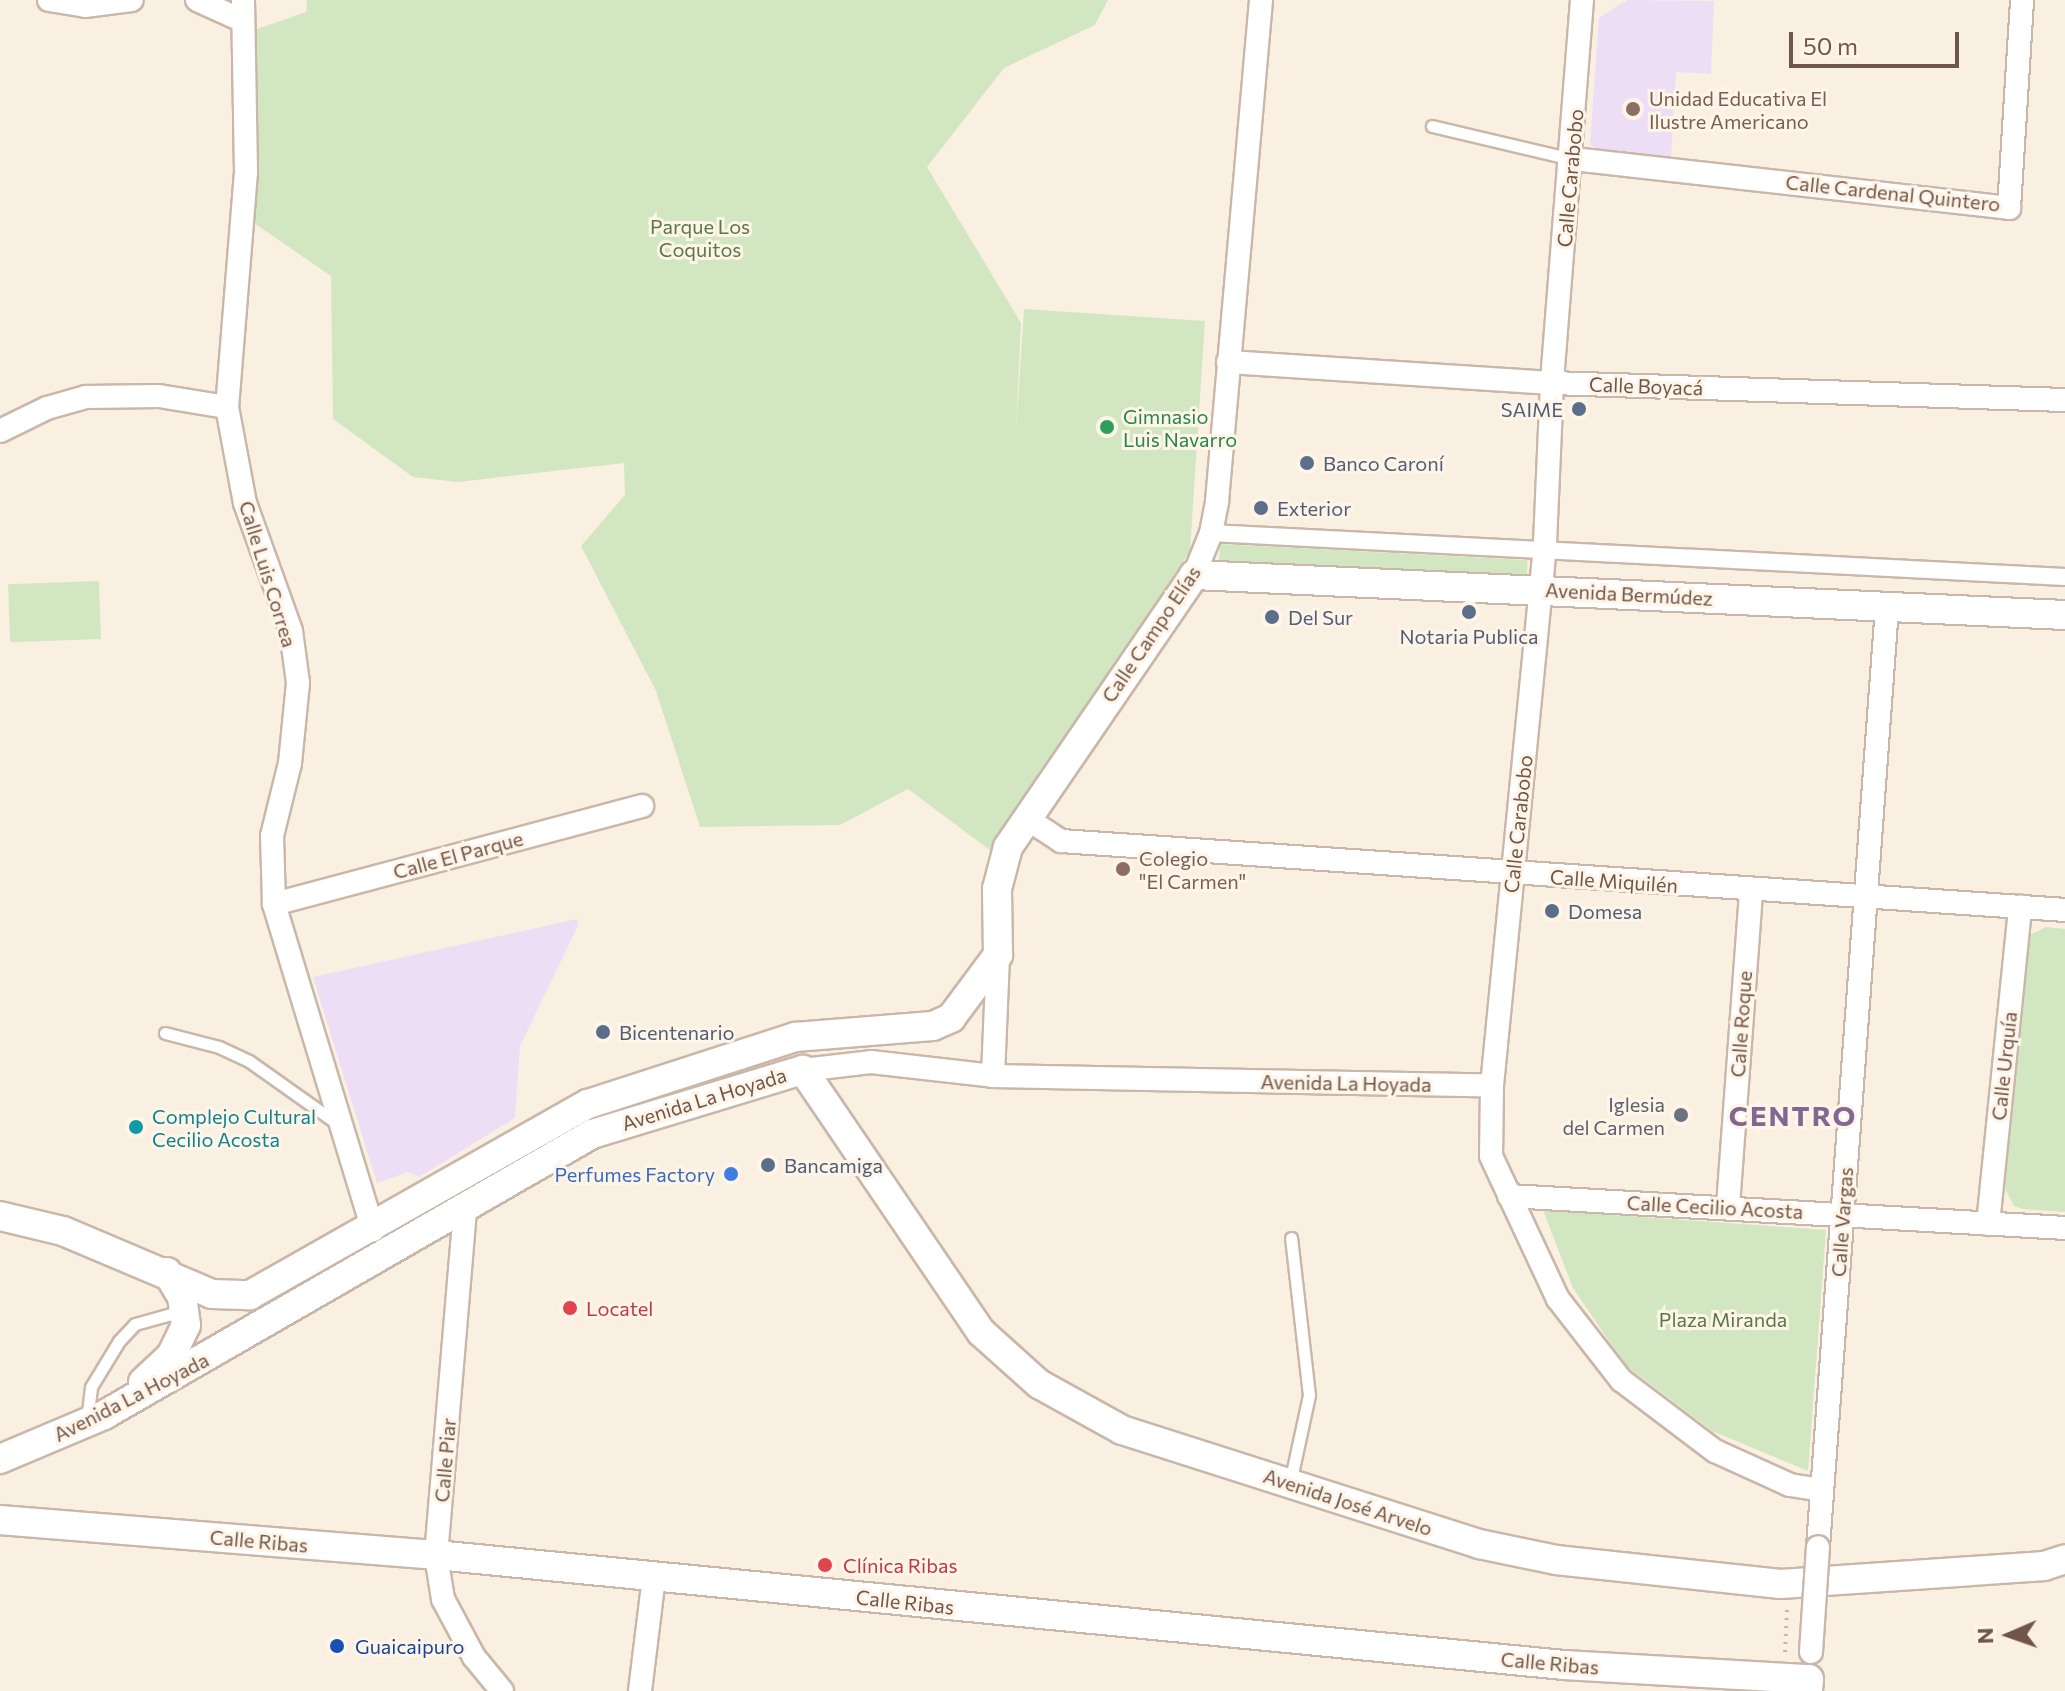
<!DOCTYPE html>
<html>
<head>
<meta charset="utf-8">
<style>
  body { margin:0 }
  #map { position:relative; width:2065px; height:1691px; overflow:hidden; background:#faf0e1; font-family:Commissioner,sans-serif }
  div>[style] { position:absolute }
  .education>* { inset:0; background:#eddef6 }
  .green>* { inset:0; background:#d2e7c1; transform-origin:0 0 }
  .path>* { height:4px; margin-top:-2px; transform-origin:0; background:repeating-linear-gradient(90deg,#d2b19e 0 2px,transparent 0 8px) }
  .roads { filter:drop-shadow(2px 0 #cab7a9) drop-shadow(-2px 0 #cab7a9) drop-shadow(0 2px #cab7a9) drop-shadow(0 -2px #cab7a9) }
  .service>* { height:11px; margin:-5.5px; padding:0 5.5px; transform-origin:5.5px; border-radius:5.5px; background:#fff }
  .pedestrian>* { height:16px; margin:-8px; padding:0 8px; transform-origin:8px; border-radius:8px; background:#fff }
  .minor>* { height:22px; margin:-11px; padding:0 11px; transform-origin:11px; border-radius:11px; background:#fff }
  .tertiary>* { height:28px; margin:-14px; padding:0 14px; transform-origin:14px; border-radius:14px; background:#fff }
  .bridges { filter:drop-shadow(2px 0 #cab7a9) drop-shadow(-2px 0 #cab7a9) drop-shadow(0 2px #cab7a9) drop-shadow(0 -2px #cab7a9) }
  .minor-bridge>* { height:22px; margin:-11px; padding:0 11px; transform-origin:11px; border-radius:11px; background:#fff }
  .dots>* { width:22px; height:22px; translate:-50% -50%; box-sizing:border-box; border:4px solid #fef4e7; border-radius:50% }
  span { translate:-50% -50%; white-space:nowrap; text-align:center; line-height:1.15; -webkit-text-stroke:6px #fef4e7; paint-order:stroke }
  .education-label { font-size:20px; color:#785e54 }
  .left { translate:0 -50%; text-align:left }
  .street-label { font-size:20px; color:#70564a }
  .park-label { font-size:20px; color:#577a45 }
  .service-label { font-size:20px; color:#4e5e75 }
  .right { translate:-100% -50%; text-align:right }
  .leisure-label { font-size:20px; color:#27864d }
  .worship-label { font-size:20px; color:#5b616d }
  .culture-label { font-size:20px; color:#0d838f }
  .shop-label { font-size:20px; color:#366cbe }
  .health-label { font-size:20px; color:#be3a42 }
  .transit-label { font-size:20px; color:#164399 }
  .district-label { font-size:28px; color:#826693; font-weight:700; letter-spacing:2px }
  .north { position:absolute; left:1969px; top:1595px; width:80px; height:80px; -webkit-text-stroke:6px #fef4e7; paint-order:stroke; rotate:268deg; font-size:22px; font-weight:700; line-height:32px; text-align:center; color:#70564a }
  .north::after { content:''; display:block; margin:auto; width:28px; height:36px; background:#70564a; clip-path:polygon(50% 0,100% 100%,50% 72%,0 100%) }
  .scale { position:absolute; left:1789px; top:32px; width:170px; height:36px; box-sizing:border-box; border:4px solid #70564a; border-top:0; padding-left:10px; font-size:24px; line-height:28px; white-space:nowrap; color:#70564a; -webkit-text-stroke:6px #fef4e7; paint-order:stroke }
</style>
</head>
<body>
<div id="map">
  <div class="education">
    <i style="clip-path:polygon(1627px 0,1714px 1px,1711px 74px,1676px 72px,1671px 158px,1597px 152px,1590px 143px,1599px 18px)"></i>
    <i style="clip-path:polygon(577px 919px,578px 926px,520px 1046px,515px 1118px,419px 1177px,408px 1172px,377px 1183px,313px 977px)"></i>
  </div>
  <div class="green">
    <i style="clip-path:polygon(307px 0,1108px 0,1095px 25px,1004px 68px,927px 167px,1021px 323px,1016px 431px,1024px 309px,1205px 321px,1190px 551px,991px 851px,908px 789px,840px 825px,700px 827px,656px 691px,581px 546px,625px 495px,624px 463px,458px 482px,413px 477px,333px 419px,331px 276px,254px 223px,251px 31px,306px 12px)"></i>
    <i style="left:1220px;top:544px;width:308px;height:21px;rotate:3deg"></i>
    <i style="left:99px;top:581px;width:58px;height:91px;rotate:88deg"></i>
    <i style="clip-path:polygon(2046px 927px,2065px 929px,2065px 1212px,2023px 1209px,2014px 1206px,2005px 1189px,2027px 936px)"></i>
    <i style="clip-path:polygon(1543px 1210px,1826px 1230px,1808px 1471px,1712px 1431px,1625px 1365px,1573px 1288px)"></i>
  </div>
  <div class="path">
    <i style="left:1785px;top:1652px;width:43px;rotate:-87.3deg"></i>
  </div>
  <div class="roads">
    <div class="service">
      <i style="left:1432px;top:126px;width:144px;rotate:13.3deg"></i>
      <i style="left:165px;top:1033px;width:56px;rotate:14.5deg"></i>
      <i style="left:219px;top:1047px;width:33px;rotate:25deg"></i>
      <i style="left:249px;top:1061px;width:109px;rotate:35.3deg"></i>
      <i style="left:87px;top:1420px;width:33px;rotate:-83deg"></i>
      <i style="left:91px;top:1387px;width:54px;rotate:-58.7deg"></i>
      <i style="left:119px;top:1341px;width:23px;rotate:-47deg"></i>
      <i style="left:135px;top:1324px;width:49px;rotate:-15.5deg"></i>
      <i style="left:1290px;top:1483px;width:90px;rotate:-77.8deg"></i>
      <i style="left:1309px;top:1395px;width:158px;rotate:-96.5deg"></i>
    </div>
    <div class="pedestrian">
      <i style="left:1211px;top:533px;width:855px;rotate:2.95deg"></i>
    </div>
    <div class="minor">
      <i style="left:49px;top:0;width:36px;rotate:9deg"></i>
      <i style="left:85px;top:6px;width:47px;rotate:-7.3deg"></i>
      <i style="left:197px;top:0;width:48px;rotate:24.4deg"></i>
      <i style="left:243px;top:0;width:172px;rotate:89deg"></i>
      <i style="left:246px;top:172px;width:236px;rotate:94.6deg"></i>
      <i style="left:227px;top:407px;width:98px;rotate:79.4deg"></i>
      <i style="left:245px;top:503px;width:136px;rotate:70.2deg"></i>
      <i style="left:291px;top:631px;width:52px;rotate:82.3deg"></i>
      <i style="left:298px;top:683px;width:80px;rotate:95.7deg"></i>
      <i style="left:290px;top:763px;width:75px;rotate:103.9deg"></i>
      <i style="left:272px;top:836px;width:68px;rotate:88.3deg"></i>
      <i style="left:274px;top:904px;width:341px;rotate:73.1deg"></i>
      <i style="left:1582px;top:0;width:384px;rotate:94.5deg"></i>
      <i style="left:1552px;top:383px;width:163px;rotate:92.5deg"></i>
      <i style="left:1545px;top:546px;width:543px;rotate:95.61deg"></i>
      <i style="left:1492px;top:1086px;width:70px;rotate:90.8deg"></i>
      <i style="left:1491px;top:1156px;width:158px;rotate:64.9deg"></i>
      <i style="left:1558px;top:1299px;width:103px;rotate:52.1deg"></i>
      <i style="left:1621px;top:1380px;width:118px;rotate:37.1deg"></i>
      <i style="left:1715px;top:1451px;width:82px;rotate:24.4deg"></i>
      <i style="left:1790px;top:1485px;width:32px;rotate:9deg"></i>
      <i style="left:1573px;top:159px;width:439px;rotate:6.4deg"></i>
      <i style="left:2009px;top:208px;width:208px;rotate:-86.4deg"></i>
      <i style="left:1228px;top:362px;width:325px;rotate:3.7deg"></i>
      <i style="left:1552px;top:383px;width:513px;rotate:1.9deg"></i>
      <i style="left:0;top:431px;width:52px;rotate:-26.1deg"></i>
      <i style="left:47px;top:408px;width:41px;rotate:-15.8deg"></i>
      <i style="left:86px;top:397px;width:73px;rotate:-0.8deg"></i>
      <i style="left:159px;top:396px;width:69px;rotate:9.2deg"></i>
      <i style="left:1194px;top:575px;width:45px;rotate:-68deg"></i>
      <i style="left:1211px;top:533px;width:33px;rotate:-79deg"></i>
      <i style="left:1217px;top:501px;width:503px;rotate:-84.98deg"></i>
      <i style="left:1026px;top:818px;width:42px;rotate:33.3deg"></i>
      <i style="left:1061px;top:841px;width:1006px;rotate:3.93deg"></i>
      <i style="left:274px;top:904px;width:381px;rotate:-14.9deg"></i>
      <i style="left:803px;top:1070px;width:68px;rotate:-6.7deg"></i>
      <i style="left:871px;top:1062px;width:123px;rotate:6.5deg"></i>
      <i style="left:993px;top:1076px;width:499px;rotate:1.1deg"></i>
      <i style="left:993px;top:1076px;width:121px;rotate:-87.6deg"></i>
      <i style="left:1509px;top:1196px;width:557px;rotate:3.29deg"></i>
      <i style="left:1728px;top:1206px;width:317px;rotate:-85.8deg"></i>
      <i style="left:465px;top:1210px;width:346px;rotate:94.8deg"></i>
      <i style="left:436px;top:1555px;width:45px;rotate:81deg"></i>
      <i style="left:443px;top:1599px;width:66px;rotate:61.9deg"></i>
      <i style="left:474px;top:1657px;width:44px;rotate:50.5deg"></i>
      <i style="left:1988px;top:1224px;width:319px;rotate:-84.2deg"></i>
      <i style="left:1818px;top:1547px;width:942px;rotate:-85.8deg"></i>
      <i style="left:640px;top:1691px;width:115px;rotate:-83deg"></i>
    </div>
    <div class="tertiary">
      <i style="left:0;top:1216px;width:65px;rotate:13.4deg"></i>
      <i style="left:63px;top:1231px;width:162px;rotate:22.9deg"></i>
      <i style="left:212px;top:1294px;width:38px;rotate:2deg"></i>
      <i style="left:250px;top:1295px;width:388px;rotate:-29.5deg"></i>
      <i style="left:588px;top:1104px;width:218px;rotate:-17.9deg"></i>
      <i style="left:795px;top:1037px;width:138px;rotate:-4.6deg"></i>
      <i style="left:933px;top:1026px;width:20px;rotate:-24deg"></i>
      <i style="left:951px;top:1018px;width:79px;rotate:-53.3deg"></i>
      <i style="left:998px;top:955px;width:66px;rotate:-90.9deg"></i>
      <i style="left:997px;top:889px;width:43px;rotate:-75.3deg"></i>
      <i style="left:1008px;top:847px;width:330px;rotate:-55.6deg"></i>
      <i style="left:1194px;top:575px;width:872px;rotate:2.63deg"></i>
      <i style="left:143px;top:1382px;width:38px;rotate:-43deg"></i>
      <i style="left:171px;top:1356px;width:34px;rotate:-64deg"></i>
      <i style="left:186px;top:1325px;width:28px;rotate:-98deg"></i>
      <i style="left:182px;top:1297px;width:29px;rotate:-121deg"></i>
      <i style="left:0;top:1459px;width:113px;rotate:-22.9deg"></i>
      <i style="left:104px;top:1415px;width:563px;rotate:-29.93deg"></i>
      <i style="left:592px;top:1134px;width:220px;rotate:-16.9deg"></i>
      <i style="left:803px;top:1070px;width:317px;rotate:55.8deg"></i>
      <i style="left:981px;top:1332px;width:78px;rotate:41.9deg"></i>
      <i style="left:1039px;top:1384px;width:95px;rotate:29deg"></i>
      <i style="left:1122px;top:1430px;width:375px;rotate:17.7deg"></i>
      <i style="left:1479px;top:1544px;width:79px;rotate:11.7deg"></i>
      <i style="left:1556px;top:1560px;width:226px;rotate:6.1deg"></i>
      <i style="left:1781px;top:1584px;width:264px;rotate:-3.9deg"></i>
      <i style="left:2044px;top:1566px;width:22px;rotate:-18deg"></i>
      <i style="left:0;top:1520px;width:437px;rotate:4.6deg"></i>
      <i style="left:436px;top:1555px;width:1133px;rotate:5.57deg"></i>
      <i style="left:1564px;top:1665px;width:245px;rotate:3.3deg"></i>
      <i style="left:1809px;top:1679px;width:12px;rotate:95deg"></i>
    </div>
  </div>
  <div class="bridges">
    <div class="minor-bridge">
      <i style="left:1811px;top:1652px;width:105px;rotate:-86.2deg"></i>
    </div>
  </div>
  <div class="dots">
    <i style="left:1633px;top:109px;background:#8d6e63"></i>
    <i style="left:1579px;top:409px;background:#5c6f8a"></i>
    <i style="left:1107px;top:427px;background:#2e9e5b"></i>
    <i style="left:1307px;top:463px;background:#5c6f8a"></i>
    <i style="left:1261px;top:508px;background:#5c6f8a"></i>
    <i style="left:1469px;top:612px;background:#5c6f8a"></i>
    <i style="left:1272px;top:617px;background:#5c6f8a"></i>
    <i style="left:1123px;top:869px;background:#8d6e63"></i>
    <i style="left:1552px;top:911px;background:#5c6f8a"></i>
    <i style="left:603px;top:1032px;background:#5c6f8a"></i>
    <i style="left:1681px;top:1115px;background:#6b7280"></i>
    <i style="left:136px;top:1127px;background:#0f9aa8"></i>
    <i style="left:768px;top:1165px;background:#5c6f8a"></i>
    <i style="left:731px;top:1174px;background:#3f7fe0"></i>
    <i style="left:570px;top:1308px;background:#e0444e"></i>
    <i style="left:825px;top:1565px;background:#e0444e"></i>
    <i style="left:337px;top:1646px;background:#1a4fb4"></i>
  </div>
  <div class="education-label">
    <span class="left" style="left:1649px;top:110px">Unidad Educativa El<br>Ilustre Americano</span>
    <span class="left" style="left:1139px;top:870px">Colegio<br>"El Carmen"</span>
  </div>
  <div class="street-label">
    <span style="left:1570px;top:178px;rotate:-85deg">Calle Carabobo</span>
    <span style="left:1893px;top:193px;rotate:6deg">Calle Cardenal Quintero</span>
    <span style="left:1646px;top:386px;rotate:2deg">Calle Boyacá</span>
    <span style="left:268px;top:574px;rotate:73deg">Calle Luis Correa</span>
    <span style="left:1629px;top:594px;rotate:3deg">Avenida Bermúdez</span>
    <span style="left:1151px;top:634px;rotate:-56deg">Calle Campo Elías</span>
    <span style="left:1518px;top:824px;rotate:-84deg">Calle Carabobo</span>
    <span style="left:458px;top:855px;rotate:-15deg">Calle El Parque</span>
    <span style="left:1614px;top:881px;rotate:4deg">Calle Miquilén</span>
    <span style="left:1741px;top:1024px;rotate:-86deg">Calle Roque</span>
    <span style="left:2004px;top:1066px;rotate:-84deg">Calle Urquía</span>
    <span style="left:1346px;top:1083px;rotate:1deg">Avenida La Hoyada</span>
    <span style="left:704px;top:1099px;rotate:-17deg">Avenida La Hoyada</span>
    <span style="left:1715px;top:1207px;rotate:3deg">Calle Cecilio Acosta</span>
    <span style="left:1842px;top:1222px;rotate:-86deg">Calle Vargas</span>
    <span style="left:131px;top:1397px;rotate:-27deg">Avenida La Hoyada</span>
    <span style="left:445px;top:1460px;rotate:-85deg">Calle Piar</span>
    <span style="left:1348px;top:1502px;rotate:18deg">Avenida José Arvelo</span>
    <span style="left:259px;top:1541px;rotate:5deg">Calle Ribas</span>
    <span style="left:905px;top:1602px;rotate:6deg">Calle Ribas</span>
    <span style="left:1550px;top:1663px;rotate:5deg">Calle Ribas</span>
  </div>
  <div class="park-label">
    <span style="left:700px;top:238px">Parque Los<br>Coquitos</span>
    <span style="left:1723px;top:1319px">Plaza Miranda</span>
  </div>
  <div class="service-label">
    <span class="right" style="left:1563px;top:409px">SAIME</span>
    <span class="left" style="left:1323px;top:463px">Banco Caroní</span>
    <span class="left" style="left:1277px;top:508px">Exterior</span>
    <span class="left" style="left:1288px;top:617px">Del Sur</span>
    <span style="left:1469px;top:636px">Notaria Publica</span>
    <span class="left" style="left:1568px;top:911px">Domesa</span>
    <span class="left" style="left:619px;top:1032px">Bicentenario</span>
    <span class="left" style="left:784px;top:1165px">Bancamiga</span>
  </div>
  <div class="leisure-label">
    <span class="left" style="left:1123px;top:428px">Gimnasio<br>Luis Navarro</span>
  </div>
  <div class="worship-label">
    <span class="right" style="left:1665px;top:1116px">Iglesia<br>del Carmen</span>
  </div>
  <div class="culture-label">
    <span class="left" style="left:152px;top:1128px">Complejo Cultural<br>Cecilio Acosta</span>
  </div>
  <div class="shop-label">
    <span class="right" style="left:715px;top:1174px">Perfumes Factory</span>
  </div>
  <div class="health-label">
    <span class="left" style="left:586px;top:1308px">Locatel</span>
    <span class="left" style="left:843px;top:1565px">Clínica Ribas</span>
  </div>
  <div class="transit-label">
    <span class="left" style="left:355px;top:1646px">Guaicaipuro</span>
  </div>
  <div class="district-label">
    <span style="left:1793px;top:1115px">CENTRO</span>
  </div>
  <div class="north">N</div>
  <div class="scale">50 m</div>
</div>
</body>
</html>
